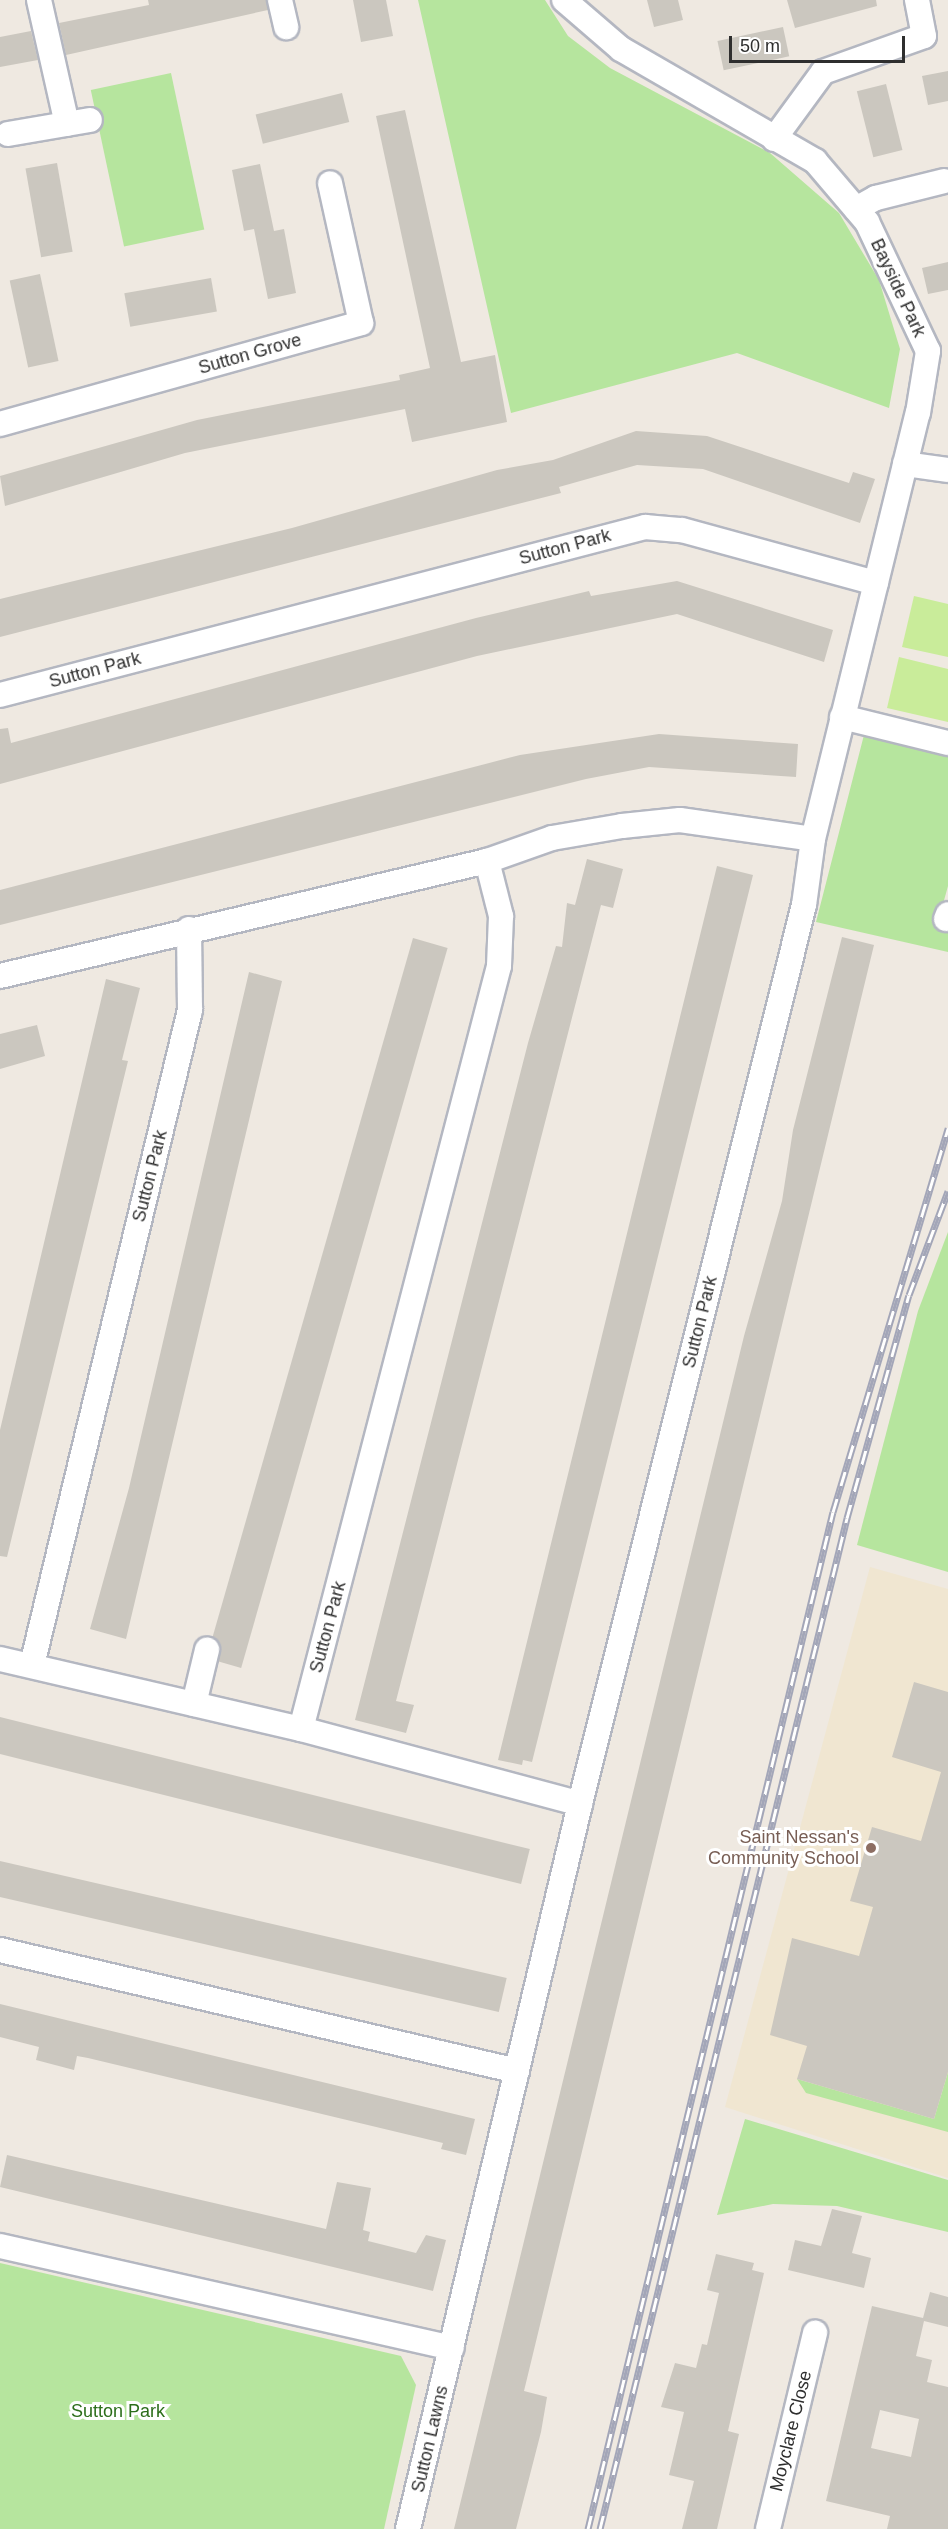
<!DOCTYPE html>
<html>
<head>
<meta charset="utf-8">
<style>
  body { margin:0 }
  #map { position:relative; width:948px; height:2529px; overflow:hidden; background:#efe9e1; font-family:Arial,sans-serif }
  div>[style] { position:absolute }
  .education>* { inset:0; background:#f0e6d1 }
  .green>* { inset:0; background:#b6e59e; transform-origin:0 0 }
  .pitch>* { inset:0; background:#c9ec9a }
  .building>* { inset:0; background:#cbc7bf; transform-origin:0 0 }
  .roads { filter:drop-shadow(2px 0 #b4b7c1) drop-shadow(-2px 0 #b4b7c1) drop-shadow(0 2px #b4b7c1) drop-shadow(0 -2px #b4b7c1) }
  .minor>* { height:24px; margin:-12px; padding:0 12px; transform-origin:12px; border-radius:12px; background:#fff }
  .rail>* { height:7px; margin-top:-3.5px; transform-origin:0; background:repeating-linear-gradient(90deg,#fff 0 14px,#a3a6b8 0 28px); box-sizing:border-box; border-block:2px solid #a3a6b8 }
  .dots>* { width:16px; height:16px; translate:-50% -50%; box-sizing:border-box; border:3px solid #fff; border-radius:50% }
  span { translate:-50% -50%; white-space:nowrap; text-align:center; line-height:1.15; -webkit-text-stroke:6px #fff; paint-order:stroke }
  .street-label { font-size:18px; color:#2e2e2e }
  .education-label { font-size:18px; color:#785e54 }
  .right { translate:-100% -50%; text-align:right }
  .park-label { font-size:18px; color:#2c6e1b }
  .scale { position:absolute; left:729px; top:36px; width:176px; height:27px; box-sizing:border-box; border:3px solid #2e2e2e; border-top:0; padding-left:8px; font-size:18px; line-height:21px; white-space:nowrap; color:#2e2e2e; -webkit-text-stroke:4px #fff; paint-order:stroke }
</style>
</head>
<body>
<div id="map">
  <div class="education">
    <i style="clip-path:polygon(870px 1567px,948px 1589px,948px 2178px,725px 2107px)"></i>
  </div>
  <div class="green">
    <i style="clip-path:polygon(418px 0,545px 0,568px 36px,610px 68px,770px 153px,839px 213px,879px 280px,900px 349px,889px 408px,737px 353px,511px 413px)"></i>
    <i style="left:171px;top:73px;width:160px;height:82px;rotate:78deg"></i>
    <i style="clip-path:polygon(865px 731px,948px 751px,948px 886px,938px 922px,948px 926px,948px 952px,816px 922px)"></i>
    <i style="clip-path:polygon(948px 1232px,948px 1572px,857px 1545px,918px 1311px)"></i>
    <i style="clip-path:polygon(948px 2072px,948px 2132px,806px 2093px,797px 2079px,934px 2119px)"></i>
    <i style="clip-path:polygon(745px 2119px,948px 2180px,948px 2232px,837px 2206px,773px 2204px,717px 2215px)"></i>
    <i style="clip-path:polygon(0 2263px,401px 2356px,416px 2385px,384px 2529px,0 2529px)"></i>
  </div>
  <div class="pitch">
    <i style="clip-path:polygon(914px 596px,948px 604px,948px 657px,902px 647px)"></i>
    <i style="clip-path:polygon(899px 657px,948px 669px,948px 722px,887px 708px)"></i>
  </div>
  <div class="building">
    <i style="clip-path:polygon(148px 0,266px 0,268px 10px,66px 55px,59px 23px,149px 5px)"></i>
    <i style="clip-path:polygon(353px 0,386px 0,393px 36px,361px 42px)"></i>
    <i style="clip-path:polygon(647px 0,678px 0,683px 20px,654px 27px)"></i>
    <i style="clip-path:polygon(787px 0,876px 0,877px 6px,795px 28px)"></i>
    <i style="left:783px;top:27px;width:30px;height:67px;rotate:78deg"></i>
    <i style="clip-path:polygon(31px 31px,38px 60px,0 67px,0 37px)"></i>
    <i style="clip-path:polygon(948px 71px,948px 101px,928px 105px,922px 76px)"></i>
    <i style="left:886px;top:84px;width:68px;height:30px;rotate:76deg"></i>
    <i style="left:342px;top:93px;width:30px;height:89px;rotate:76deg"></i>
    <i style="clip-path:polygon(405px 110px,461px 362px,495px 355px,507px 422px,412px 442px,405px 409px,185px 453px,5px 506px,0 476px,197px 420px,400px 380px,399px 375px,430px 368px,376px 116px)"></i>
    <i style="left:57px;top:163px;width:90px;height:32px;rotate:80deg"></i>
    <i style="clip-path:polygon(260px 164px,274px 231px,284px 229px,296px 293px,268px 299px,254px 229px,244px 231px,232px 170px)"></i>
    <i style="clip-path:polygon(948px 262px,948px 290px,928px 294px,922px 268px)"></i>
    <i style="left:40px;top:274px;width:89px;height:31px;rotate:78deg"></i>
    <i style="left:211px;top:278px;width:34px;height:88px;rotate:80deg"></i>
    <i style="clip-path:polygon(636px 431px,707px 436px,849px 483px,853px 472px,875px 479px,860px 523px,703px 469px,637px 465px,559px 487px,561px 493px,0 637px,0 599px,292px 528px,497px 470px,553px 460px)"></i>
    <i style="clip-path:polygon(677px 581px,833px 630px,824px 662px,677px 614px,477px 656px,0 784px,0 729px,8px 728px,11px 743px,476px 618px,589px 591px,591px 596px)"></i>
    <i style="clip-path:polygon(659px 734px,798px 744px,796px 777px,649px 767px,586px 779px,0 925px,0 890px,520px 755px)"></i>
    <i style="clip-path:polygon(587px 859px,623px 869px,613px 908px,601px 905px,396px 1701px,414px 1705px,406px 1733px,355px 1720px,528px 1043px,556px 946px,562px 947px,567px 903px,575px 905px)"></i>
    <i style="clip-path:polygon(717px 866px,753px 875px,532px 1762px,523px 1760px,522px 1765px,498px 1760px)"></i>
    <i style="clip-path:polygon(842px 937px,874px 945px,524px 2391px,547px 2397px,541px 2432px,516px 2529px,454px 2529px,744px 1336px,782px 1201px,793px 1130px)"></i>
    <i style="left:413px;top:938px;width:36px;height:749px;rotate:16deg"></i>
    <i style="clip-path:polygon(249px 972px,282px 981px,126px 1639px,90px 1629px,129px 1488px)"></i>
    <i style="clip-path:polygon(106px 979px,140px 988px,122px 1060px,128px 1061px,7px 1557px,0 1556px,0 1430px)"></i>
    <i style="clip-path:polygon(37px 1025px,45px 1056px,0 1069px,0 1034px)"></i>
    <i style="clip-path:polygon(914px 1682px,948px 1692px,948px 2072px,934px 2119px,797px 2079px,807px 2046px,770px 2035px,792px 1938px,859px 1956px,873px 1907px,850px 1901px,872px 1827px,921px 1841px,941px 1772px,892px 1757px)"></i>
    <i style="left:0;top:1717px;width:546px;height:36px;rotate:14deg"></i>
    <i style="left:0;top:1861px;width:520px;height:35px;rotate:13deg"></i>
    <i style="clip-path:polygon(0 2004px,475px 2119px,466px 2155px,441px 2149px,443px 2143px,88px 2058px,77px 2056px,74px 2070px,36px 2060px,39px 2047px,0 2037px)"></i>
    <i style="clip-path:polygon(7px 2155px,326px 2229px,337px 2182px,371px 2188px,363px 2230px,370px 2232px,368px 2241px,416px 2253px,426px 2235px,446px 2240px,433px 2291px,0 2187px)"></i>
    <i style="clip-path:polygon(832px 2209px,862px 2216px,852px 2253px,871px 2258px,864px 2288px,788px 2270px,795px 2240px,821px 2246px)"></i>
    <i style="clip-path:polygon(716px 2254px,754px 2263px,752px 2270px,764px 2273px,728px 2431px,739px 2434px,717px 2529px,682px 2529px,694px 2481px,669px 2475px,684px 2412px,661px 2407px,675px 2363px,696px 2368px,702px 2344px,707px 2345px,719px 2293px,707px 2290px)"></i>
    <i style="clip-path:polygon(evenodd,930px 2292px,948px 2297px,948px 2327px,924px 2321px,916px 2356px,932px 2360px,927px 2382px,948px 2387px,948px 2529px,887px 2529px,890px 2516px,826px 2501px,872px 2306px,923px 2318px,930px 2292px,880px 2410px,919px 2419px,911px 2457px,871px 2448px,880px 2410px)"></i>
  </div>
  <div class="roads">
    <div class="minor">
      <i style="left:39px;top:0;width:127px;rotate:77.3deg"></i>
      <i style="left:280px;top:0;width:28px;rotate:77deg"></i>
      <i style="left:8px;top:134px;width:83px;rotate:-9.7deg"></i>
      <i style="left:774px;top:139px;width:83px;rotate:-53.8deg"></i>
      <i style="left:823px;top:72px;width:107px;rotate:-19.6deg"></i>
      <i style="left:924px;top:36px;width:37px;rotate:-101deg"></i>
      <i style="left:856px;top:209px;width:23px;rotate:-29deg"></i>
      <i style="left:876px;top:198px;width:70px;rotate:-14deg"></i>
      <i style="left:0;top:424px;width:375px;rotate:-15.6deg"></i>
      <i style="left:361px;top:323px;width:143px;rotate:-102.5deg"></i>
      <i style="left:905px;top:464px;width:43px;rotate:7.9deg"></i>
      <i style="left:0;top:695px;width:667px;rotate:-14.6deg"></i>
      <i style="left:645px;top:527px;width:37px;rotate:5deg"></i>
      <i style="left:682px;top:530px;width:201px;rotate:15.3deg"></i>
      <i style="left:842px;top:717px;width:109px;rotate:13.8deg"></i>
      <i style="left:946px;top:919px;width:5px;rotate:-68deg"></i>
      <i style="left:0;top:976px;width:500px;rotate:-13.29deg"></i>
      <i style="left:487px;top:861px;width:69px;rotate:-19.5deg"></i>
      <i style="left:552px;top:838px;width:71px;rotate:-9.7deg"></i>
      <i style="left:622px;top:826px;width:58px;rotate:-5.9deg"></i>
      <i style="left:680px;top:820px;width:134px;rotate:8.1deg"></i>
      <i style="left:0;top:1659px;width:309px;rotate:13.1deg"></i>
      <i style="left:301px;top:1729px;width:289px;rotate:15deg"></i>
      <i style="left:32px;top:1665px;width:674px;rotate:-76.44deg"></i>
      <i style="left:190px;top:1010px;width:81px;rotate:-90.7deg"></i>
      <i style="left:194px;top:1704px;width:56px;rotate:-76.5deg"></i>
      <i style="left:301px;top:1729px;width:788px;rotate:-75.45deg"></i>
      <i style="left:499px;top:966px;width:50px;rotate:-87.7deg"></i>
      <i style="left:501px;top:916px;width:57px;rotate:-104.3deg"></i>
      <i style="left:0;top:1950px;width:531px;rotate:13.17deg"></i>
      <i style="left:0;top:2246px;width:463px;rotate:12.7deg"></i>
      <i style="left:408px;top:2529px;width:745px;rotate:-76.65deg"></i>
      <i style="left:580px;top:1804px;width:926px;rotate:-76.01deg"></i>
      <i style="left:804px;top:905px;width:67px;rotate:-82.2deg"></i>
      <i style="left:813px;top:839px;width:439px;rotate:-76.2deg"></i>
      <i style="left:918px;top:413px;width:63px;rotate:-80.8deg"></i>
      <i style="left:928px;top:351px;width:143px;rotate:-115.3deg"></i>
      <i style="left:867px;top:222px;width:80px;rotate:-130.4deg"></i>
      <i style="left:815px;top:161px;width:224px;rotate:-150deg"></i>
      <i style="left:621px;top:49px;width:75px;rotate:-139.3deg"></i>
      <i style="left:768px;top:2529px;width:202px;rotate:-76.5deg"></i>
    </div>
  </div>
  <div class="rail">
    <i style="left:588px;top:2529px;width:1046px;rotate:-76.46deg"></i>
    <i style="left:833px;top:1512px;width:401px;rotate:-73.3deg"></i>
    <i style="left:600px;top:2529px;width:1041px;rotate:-76.27deg"></i>
    <i style="left:847px;top:1518px;width:231px;rotate:-74.5deg"></i>
    <i style="left:909px;top:1295px;width:111px;rotate:-69.4deg"></i>
  </div>
  <div class="dots">
    <i style="left:871px;top:1848px;background:#8d6e63"></i>
  </div>
  <div class="street-label">
    <span style="left:898px;top:288px;rotate:65deg">Bayside Park</span>
    <span style="left:250px;top:354px;rotate:-16deg">Sutton Grove</span>
    <span style="left:565px;top:547px;rotate:-15deg">Sutton Park</span>
    <span style="left:95px;top:670px;rotate:-15deg">Sutton Park</span>
    <span style="left:150px;top:1176px;rotate:-76deg">Sutton Park</span>
    <span style="left:700px;top:1322px;rotate:-76deg">Sutton Park</span>
    <span style="left:328px;top:1627px;rotate:-75deg">Sutton Park</span>
    <span style="left:791px;top:2431px;rotate:-76deg">Moyclare Close</span>
    <span style="left:430px;top:2439px;rotate:-77deg">Sutton Lawns</span>
  </div>
  <div class="education-label">
    <span class="right" style="left:859px;top:1848px">Saint Nessan's<br>Community School</span>
  </div>
  <div class="park-label">
    <span style="left:118px;top:2411px">Sutton Park</span>
  </div>
  <div class="scale">50 m</div>
</div>
</body>
</html>
